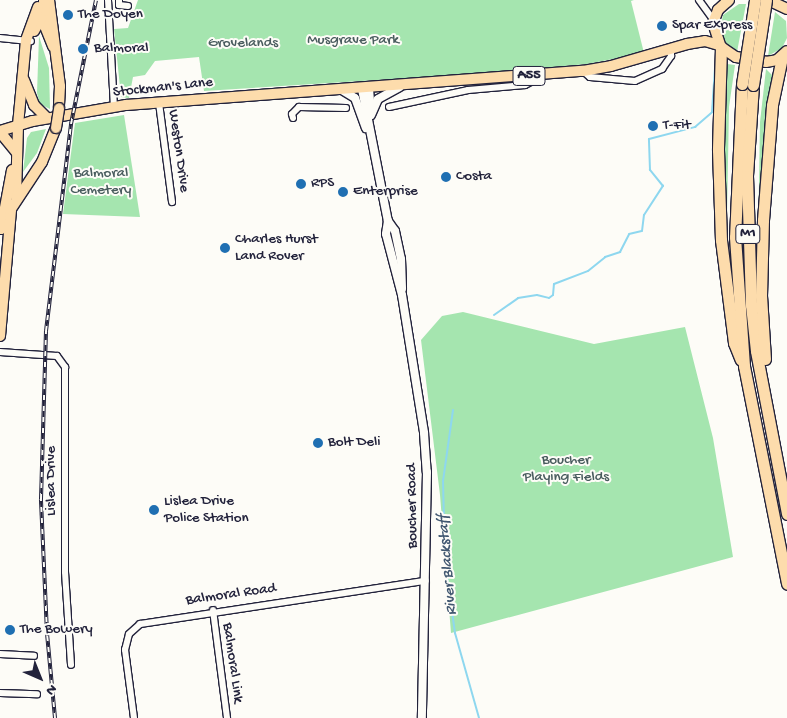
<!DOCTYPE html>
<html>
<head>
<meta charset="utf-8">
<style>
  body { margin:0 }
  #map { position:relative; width:787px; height:718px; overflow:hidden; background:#fdfcf7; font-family:"Gochi Hand",sans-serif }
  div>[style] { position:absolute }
  .green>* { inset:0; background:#a5e5af }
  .stream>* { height:2px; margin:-1px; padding:0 1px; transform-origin:1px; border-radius:1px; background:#8ed7ef }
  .roads { filter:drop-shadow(1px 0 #22223b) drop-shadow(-1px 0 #22223b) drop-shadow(0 1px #22223b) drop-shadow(0 -1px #22223b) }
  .minor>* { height:6px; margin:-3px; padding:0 3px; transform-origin:3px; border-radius:3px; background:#fdfcf7 }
  .tertiary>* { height:8px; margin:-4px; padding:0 4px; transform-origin:4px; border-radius:4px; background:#fdfcf7 }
  .primary>* { height:10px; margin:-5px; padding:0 5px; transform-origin:5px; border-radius:5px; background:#fddcac }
  .trunk>* { height:10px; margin:-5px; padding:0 5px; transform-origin:5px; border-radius:5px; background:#fddcac }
  .motorway>* { height:11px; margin:-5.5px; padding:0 5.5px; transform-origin:5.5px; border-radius:5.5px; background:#fddcac }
  .rail>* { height:4px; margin-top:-2px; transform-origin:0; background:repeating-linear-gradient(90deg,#fdfcf7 0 5.5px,#22223b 0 11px); box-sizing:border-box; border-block:1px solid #22223b }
  .bridges { filter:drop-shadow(1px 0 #22223b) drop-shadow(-1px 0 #22223b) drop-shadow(0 1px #22223b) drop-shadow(0 -1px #22223b) }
  .primary-bridge>* { height:10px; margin:-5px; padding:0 5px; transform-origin:5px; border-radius:5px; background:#fddcac }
  .motorway-bridge>* { height:11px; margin:-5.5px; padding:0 5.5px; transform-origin:5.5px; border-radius:5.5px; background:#fddcac }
  .dots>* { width:14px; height:14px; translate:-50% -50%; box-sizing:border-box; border:2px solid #fdfcf7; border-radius:50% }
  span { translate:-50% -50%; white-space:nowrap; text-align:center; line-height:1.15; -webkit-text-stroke:4px #fdfcf7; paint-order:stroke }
  .shield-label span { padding:1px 4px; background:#fdfcf7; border:1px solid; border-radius:4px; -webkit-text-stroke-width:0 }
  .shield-label { font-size:14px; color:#22223b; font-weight:700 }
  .poi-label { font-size:15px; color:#22223b }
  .left { translate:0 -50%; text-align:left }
  .park-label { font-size:15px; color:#495c5e }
  .street-label { font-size:15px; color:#22223b }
  .water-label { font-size:16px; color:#425871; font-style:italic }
  .north { position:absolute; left:15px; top:653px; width:50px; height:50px; -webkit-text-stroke:4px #fdfcf7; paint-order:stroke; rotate:136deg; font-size:14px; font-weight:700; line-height:20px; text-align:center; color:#22223b }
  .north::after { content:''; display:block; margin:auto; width:18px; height:22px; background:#22223b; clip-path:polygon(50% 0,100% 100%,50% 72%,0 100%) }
</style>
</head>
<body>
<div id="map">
  <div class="green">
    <i style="clip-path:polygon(138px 0,634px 0,631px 1px,644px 53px,587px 64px,473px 74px,204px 91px,199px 57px,155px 61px,145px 75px,133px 77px,129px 98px,121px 97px,114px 29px,128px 28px)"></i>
    <i style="clip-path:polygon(739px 4px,746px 4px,737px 52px,726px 43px,720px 31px,723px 15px)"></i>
    <i style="clip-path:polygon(775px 12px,786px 21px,787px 38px,782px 48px,768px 56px)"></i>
    <i style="clip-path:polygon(39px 36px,49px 68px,50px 109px,40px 104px,37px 93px)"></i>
    <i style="clip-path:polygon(727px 64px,735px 65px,729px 107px,727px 216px,724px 162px)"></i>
    <i style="clip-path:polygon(766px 69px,772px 75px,758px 243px,760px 122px)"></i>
    <i style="clip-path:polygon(124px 115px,140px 217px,63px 214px,75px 123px)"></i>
    <i style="clip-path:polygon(46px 129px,37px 153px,23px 172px,27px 138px,31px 132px)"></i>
    <i style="clip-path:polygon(463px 312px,594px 344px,685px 327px,713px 438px,733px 557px,451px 633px,440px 495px,421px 340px,442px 316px)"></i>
  </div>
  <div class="stream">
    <i style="left:494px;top:315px;width:29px;rotate:-35deg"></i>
    <i style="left:518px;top:298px;width:19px;rotate:-9deg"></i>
    <i style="left:537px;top:295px;width:12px;rotate:14deg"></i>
    <i style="left:549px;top:298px;width:5px;rotate:-37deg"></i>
    <i style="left:553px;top:295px;width:11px;rotate:-85deg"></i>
    <i style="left:554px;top:284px;width:36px;rotate:-21deg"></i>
    <i style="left:588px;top:271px;width:22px;rotate:-39deg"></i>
    <i style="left:605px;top:257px;width:16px;rotate:-18deg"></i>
    <i style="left:620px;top:252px;width:20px;rotate:-63deg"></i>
    <i style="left:629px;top:234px;width:13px;rotate:-13deg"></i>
    <i style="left:642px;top:231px;width:16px;rotate:-83deg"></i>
    <i style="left:644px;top:215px;width:35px;rotate:-57deg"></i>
    <i style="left:663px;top:186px;width:21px;rotate:-129deg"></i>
    <i style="left:650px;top:170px;width:31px;rotate:-92deg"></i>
    <i style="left:649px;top:139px;width:48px;rotate:-14.6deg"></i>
    <i style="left:695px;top:127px;width:23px;rotate:-41deg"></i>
    <i style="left:712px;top:112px;width:44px;rotate:-86.1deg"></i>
    <i style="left:453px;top:410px;width:72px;rotate:98deg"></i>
    <i style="left:443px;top:481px;width:80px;rotate:88.6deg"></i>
    <i style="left:445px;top:561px;width:73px;rotate:82.1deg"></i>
    <i style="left:455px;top:633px;width:88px;rotate:74.2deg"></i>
  </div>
  <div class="roads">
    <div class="minor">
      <i style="left:108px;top:0;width:107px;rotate:86.8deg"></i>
      <i style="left:119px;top:0;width:5px;rotate:90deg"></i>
      <i style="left:119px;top:5px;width:9px;rotate:6deg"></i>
      <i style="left:699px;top:0;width:26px;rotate:54deg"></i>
      <i style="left:0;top:38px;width:31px;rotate:6deg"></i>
      <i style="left:583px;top:71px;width:9px;rotate:41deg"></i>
      <i style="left:590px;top:77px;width:45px;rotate:5.1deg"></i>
      <i style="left:635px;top:81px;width:30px;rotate:-24deg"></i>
      <i style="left:662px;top:69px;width:16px;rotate:-55deg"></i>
      <i style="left:671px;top:56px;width:7px;rotate:-90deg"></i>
      <i style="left:159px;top:103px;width:100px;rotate:82.5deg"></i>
      <i style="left:389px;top:107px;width:81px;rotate:-12.1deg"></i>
      <i style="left:468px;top:90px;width:57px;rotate:-5deg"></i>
      <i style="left:525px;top:85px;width:21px;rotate:-28deg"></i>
      <i style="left:293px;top:118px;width:4px;rotate:-104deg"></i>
      <i style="left:292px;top:114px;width:10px;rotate:-45deg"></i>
      <i style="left:299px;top:107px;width:47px;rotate:1.2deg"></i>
      <i style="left:0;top:352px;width:57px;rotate:4deg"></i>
      <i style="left:57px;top:356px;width:14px;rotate:54deg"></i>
      <i style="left:65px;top:367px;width:205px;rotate:90deg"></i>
      <i style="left:65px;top:572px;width:93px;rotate:86.3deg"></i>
      <i style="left:213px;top:610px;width:109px;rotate:82.6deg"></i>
      <i style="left:0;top:654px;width:34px;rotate:3deg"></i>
      <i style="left:0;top:693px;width:37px;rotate:2deg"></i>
      <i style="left:134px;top:718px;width:69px;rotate:-97.5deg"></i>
      <i style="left:125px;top:650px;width:16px;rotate:-76deg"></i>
      <i style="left:129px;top:634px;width:15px;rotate:-42deg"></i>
      <i style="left:140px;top:624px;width:289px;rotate:-8.6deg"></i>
    </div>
    <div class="tertiary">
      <i style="left:362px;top:89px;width:135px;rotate:78.9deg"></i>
      <i style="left:388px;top:221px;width:12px;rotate:55deg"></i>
      <i style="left:395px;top:231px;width:29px;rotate:78deg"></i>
      <i style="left:401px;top:259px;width:30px;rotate:88deg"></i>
      <i style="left:369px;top:89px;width:22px;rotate:85deg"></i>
      <i style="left:342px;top:90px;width:15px;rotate:32deg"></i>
      <i style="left:355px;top:98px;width:32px;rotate:70deg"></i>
      <i style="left:371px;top:115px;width:17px;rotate:-66deg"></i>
      <i style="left:378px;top:99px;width:25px;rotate:-29deg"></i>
      <i style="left:388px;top:221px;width:13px;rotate:99deg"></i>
      <i style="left:386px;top:234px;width:63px;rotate:75.3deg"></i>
      <i style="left:402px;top:295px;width:140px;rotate:80.9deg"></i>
      <i style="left:424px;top:433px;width:39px;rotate:86deg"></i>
      <i style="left:427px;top:472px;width:246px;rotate:91.2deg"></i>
    </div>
    <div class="primary">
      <i style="left:49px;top:0;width:87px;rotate:82.7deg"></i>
      <i style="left:60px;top:86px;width:22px;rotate:93deg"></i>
      <i style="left:40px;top:14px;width:35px;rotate:68deg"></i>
      <i style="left:34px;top:31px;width:23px;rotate:-61deg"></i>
      <i style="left:45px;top:11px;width:10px;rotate:-96deg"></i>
      <i style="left:24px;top:80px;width:27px;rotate:68deg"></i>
      <i style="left:34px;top:105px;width:18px;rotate:45deg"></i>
      <i style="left:0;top:132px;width:26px;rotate:51deg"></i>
      <i style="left:16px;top:197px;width:72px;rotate:-88.4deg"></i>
      <i style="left:18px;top:125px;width:85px;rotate:-84.6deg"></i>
      <i style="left:26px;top:40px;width:35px;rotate:-70deg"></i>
      <i style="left:1px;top:229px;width:60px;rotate:-79.4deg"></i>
      <i style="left:0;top:336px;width:127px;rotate:-85deg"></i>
      <i style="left:11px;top:209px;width:56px;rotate:-56.6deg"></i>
      <i style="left:42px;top:162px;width:37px;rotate:-68deg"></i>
    </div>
    <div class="trunk">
      <i style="left:729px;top:0;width:15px;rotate:138deg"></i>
      <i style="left:718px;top:10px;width:14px;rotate:111deg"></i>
      <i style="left:713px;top:23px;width:25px;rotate:72deg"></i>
      <i style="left:721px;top:47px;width:18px;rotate:34deg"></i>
      <i style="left:736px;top:57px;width:30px;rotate:9deg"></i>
      <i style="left:766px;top:62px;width:11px;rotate:-10deg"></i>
      <i style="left:777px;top:60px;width:13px;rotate:-42deg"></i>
      <i style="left:768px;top:0;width:21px;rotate:25deg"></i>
      <i style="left:0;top:131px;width:34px;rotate:-17deg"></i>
      <i style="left:33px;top:121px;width:94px;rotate:-9.8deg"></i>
      <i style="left:126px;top:105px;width:458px;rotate:-4.3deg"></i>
      <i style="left:583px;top:71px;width:28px;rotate:-10deg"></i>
      <i style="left:611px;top:66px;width:79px;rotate:-16.1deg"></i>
      <i style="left:687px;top:44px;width:18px;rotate:-9deg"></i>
      <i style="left:705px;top:41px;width:15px;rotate:16deg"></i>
    </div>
    <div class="motorway">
      <i style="left:726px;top:1px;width:1px;rotate:-45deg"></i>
      <i style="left:721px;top:47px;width:103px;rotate:91.7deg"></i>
      <i style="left:718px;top:150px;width:90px;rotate:88.1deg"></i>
      <i style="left:721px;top:240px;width:104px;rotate:82.8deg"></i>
      <i style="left:734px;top:343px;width:18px;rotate:68deg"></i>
      <i style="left:742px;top:84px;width:153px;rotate:92.6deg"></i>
      <i style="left:735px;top:237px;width:129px;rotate:86deg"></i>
      <i style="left:744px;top:366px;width:222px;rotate:78.8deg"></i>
      <i style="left:753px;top:85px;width:91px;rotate:93.8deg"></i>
      <i style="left:747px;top:176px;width:129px;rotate:88.2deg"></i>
      <i style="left:751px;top:305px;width:46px;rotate:83.8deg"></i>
      <i style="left:756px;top:351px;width:166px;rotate:79.2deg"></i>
      <i style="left:765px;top:359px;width:63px;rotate:-93.6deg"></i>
      <i style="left:761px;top:296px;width:76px;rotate:-88.5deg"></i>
      <i style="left:763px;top:220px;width:115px;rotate:-85.5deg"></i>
      <i style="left:772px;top:105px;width:49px;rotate:-78.2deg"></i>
    </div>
  </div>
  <div class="rail">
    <i style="left:55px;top:718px;width:85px;rotate:-95.4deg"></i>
    <i style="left:47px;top:633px;width:134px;rotate:-92.6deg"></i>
    <i style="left:41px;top:499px;width:168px;rotate:-88.3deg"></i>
    <i style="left:46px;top:331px;width:209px;rotate:-83.1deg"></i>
    <i style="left:71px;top:124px;width:126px;rotate:-78.6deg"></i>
  </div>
  <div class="bridges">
    <div class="primary-bridge">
      <i style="left:56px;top:128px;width:20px;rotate:-81deg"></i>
    </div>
    <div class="motorway-bridge">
      <i style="left:742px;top:84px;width:85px;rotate:-81.2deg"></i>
      <i style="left:753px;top:85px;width:86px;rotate:-81.3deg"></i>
    </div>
  </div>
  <div class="dots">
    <i style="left:68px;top:15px;background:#1f6fb2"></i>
    <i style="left:662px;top:26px;background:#1f6fb2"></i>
    <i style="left:83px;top:49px;background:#1f6fb2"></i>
    <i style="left:653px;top:126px;background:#1f6fb2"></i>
    <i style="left:446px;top:177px;background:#1f6fb2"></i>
    <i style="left:301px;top:184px;background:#1f6fb2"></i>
    <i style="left:343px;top:192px;background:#1f6fb2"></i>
    <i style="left:225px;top:248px;background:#1f6fb2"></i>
    <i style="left:318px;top:443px;background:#1f6fb2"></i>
    <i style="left:154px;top:510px;background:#1f6fb2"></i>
    <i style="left:10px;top:630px;background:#1f6fb2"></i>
  </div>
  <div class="shield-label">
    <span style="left:529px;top:76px">A55</span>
    <span style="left:748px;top:234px">M1</span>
  </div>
  <div class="poi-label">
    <span class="left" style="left:78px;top:15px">The Doyen</span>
    <span class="left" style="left:672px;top:26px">Spar Express</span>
    <span class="left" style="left:94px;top:49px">Balmoral</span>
    <span class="left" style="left:663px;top:126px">T-Fit</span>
    <span class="left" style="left:456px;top:177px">Costa</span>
    <span class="left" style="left:311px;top:184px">RPS</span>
    <span class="left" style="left:353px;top:192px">Enterprise</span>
    <span class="left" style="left:235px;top:248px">Charles Hurst<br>Land Rover</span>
    <span class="left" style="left:328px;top:443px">Bolt Deli</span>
    <span class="left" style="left:164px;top:510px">Lislea Drive<br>Police Station</span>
    <span class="left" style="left:20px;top:630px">The Bowery</span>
  </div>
  <div class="park-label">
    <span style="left:353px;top:41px">Musgrave Park</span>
    <span style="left:243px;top:44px">Grovelands</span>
    <span style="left:101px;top:182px">Balmoral<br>Cemetery</span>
    <span style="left:566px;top:469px">Boucher<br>Playing Fields</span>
  </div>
  <div class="street-label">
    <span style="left:163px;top:88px;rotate:-6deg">Stockman's Lane</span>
    <span style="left:178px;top:151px;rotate:82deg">Weston Drive</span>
    <span style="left:52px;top:481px;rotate:-90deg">Lislea Drive</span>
    <span style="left:413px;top:506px;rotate:-91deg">Boucher Road</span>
    <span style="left:231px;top:595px;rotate:-8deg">Balmoral Road</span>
    <span style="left:232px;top:663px;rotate:82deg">Balmoral Link</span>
  </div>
  <div class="water-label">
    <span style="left:449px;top:565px;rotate:-95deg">River Blackstaff</span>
  </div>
  <div class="north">N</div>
</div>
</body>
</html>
